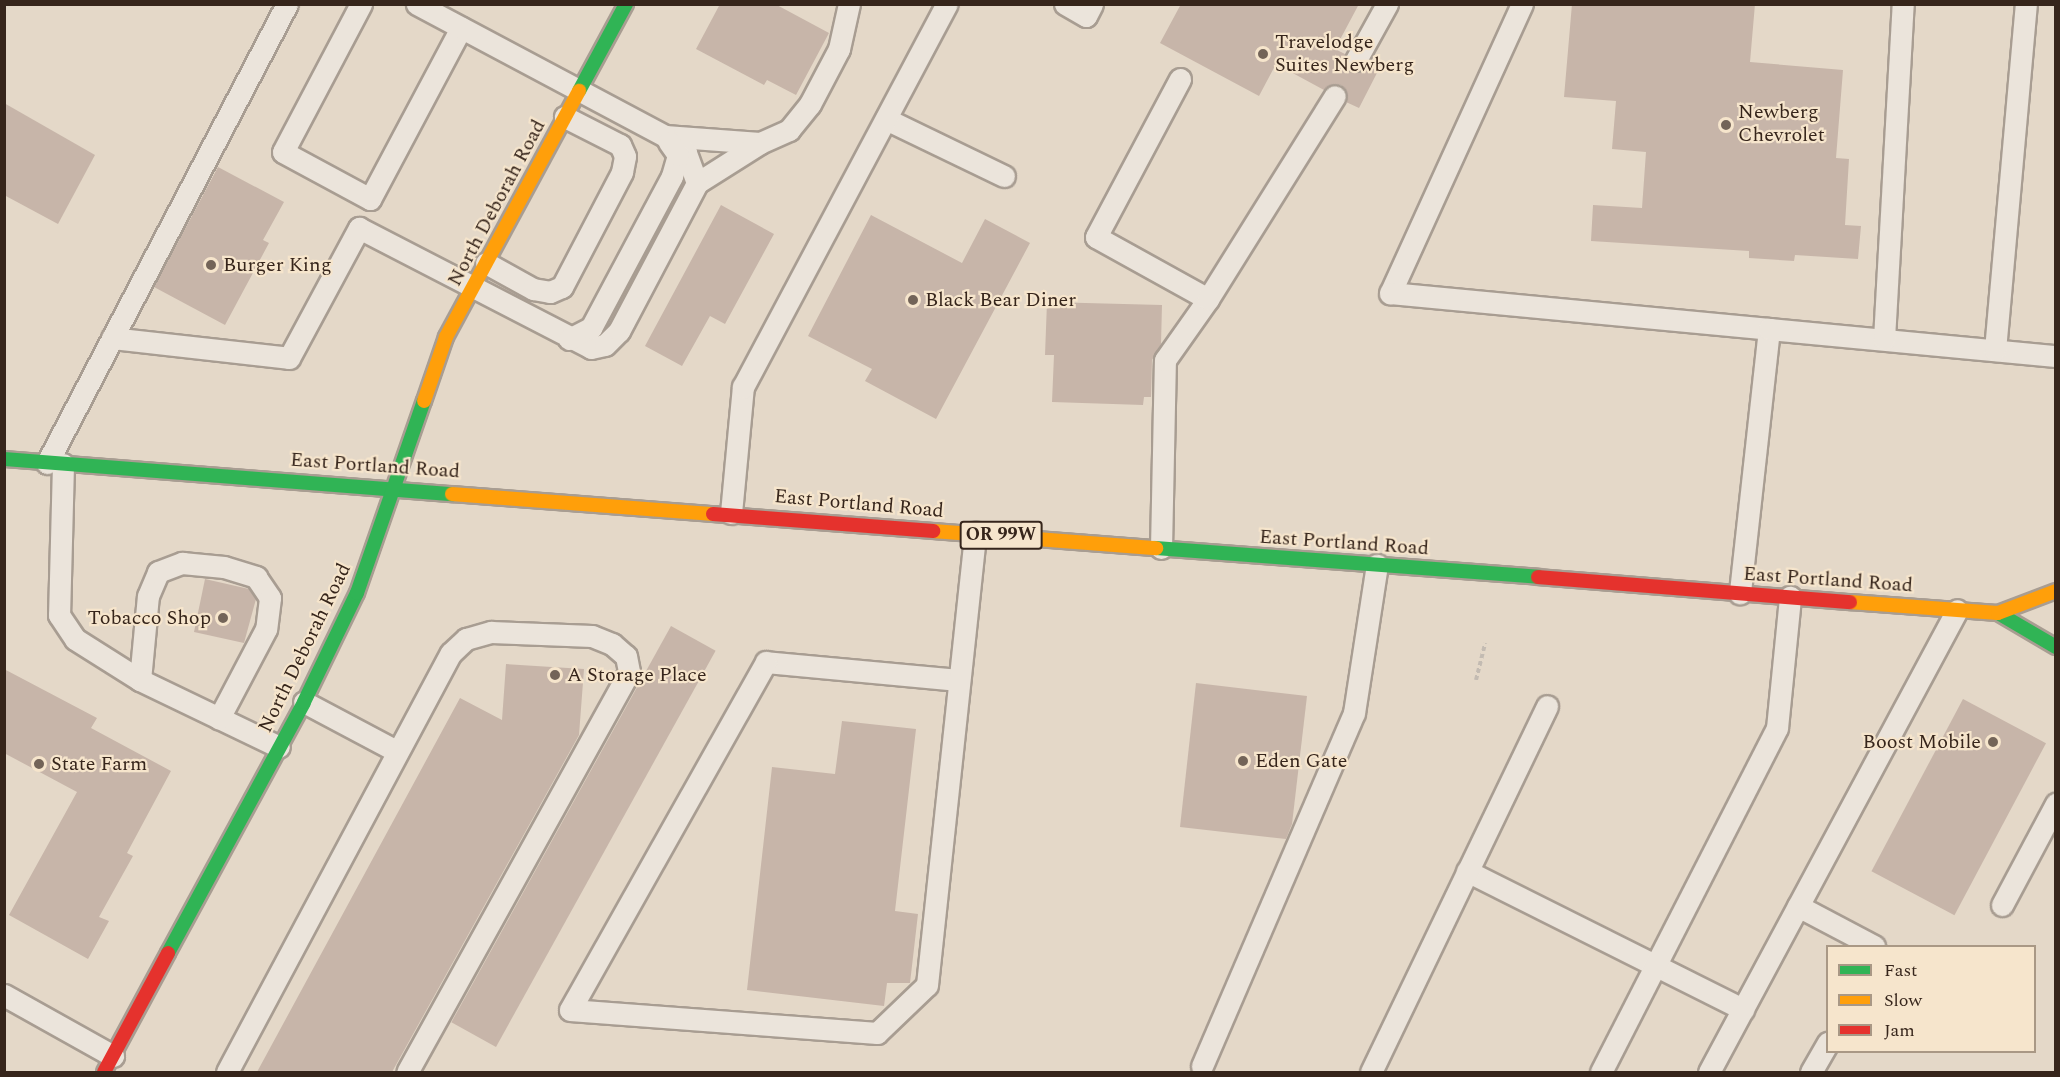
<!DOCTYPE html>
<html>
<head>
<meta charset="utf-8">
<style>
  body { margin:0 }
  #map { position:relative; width:2060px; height:1077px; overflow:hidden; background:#e4d8c8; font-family:Spectral,serif }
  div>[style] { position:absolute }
  .building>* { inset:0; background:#c7b5a9; transform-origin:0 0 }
  .path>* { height:4px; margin-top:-2px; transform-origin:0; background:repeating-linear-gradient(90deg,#c3bbb2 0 4.5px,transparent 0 7.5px) }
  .roads { filter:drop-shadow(2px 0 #a89d92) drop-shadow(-2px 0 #a89d92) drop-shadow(0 2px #a89d92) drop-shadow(0 -2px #a89d92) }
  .lane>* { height:21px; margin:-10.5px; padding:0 10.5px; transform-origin:10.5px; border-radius:10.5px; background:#ebe4db }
  .fast>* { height:14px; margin:-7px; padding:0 7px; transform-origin:7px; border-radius:7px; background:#30b455 }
  .slow>* { height:14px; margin:-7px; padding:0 7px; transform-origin:7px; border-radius:7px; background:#ff9f0a }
  .jam>* { height:14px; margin:-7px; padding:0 7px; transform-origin:7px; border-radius:7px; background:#e5322d }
  .dots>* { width:16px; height:16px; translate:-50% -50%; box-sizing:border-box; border:3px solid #f6e5cc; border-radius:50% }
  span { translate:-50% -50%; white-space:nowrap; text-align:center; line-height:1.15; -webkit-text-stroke:4.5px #f6e5cc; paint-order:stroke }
  .shield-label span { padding:2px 4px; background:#f6e5cc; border:2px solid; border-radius:4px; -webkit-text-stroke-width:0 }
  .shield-label { font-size:18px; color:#36251b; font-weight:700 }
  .poi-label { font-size:20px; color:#36251b }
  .left { translate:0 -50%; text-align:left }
  .right { translate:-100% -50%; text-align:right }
  .street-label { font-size:20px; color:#36251b }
  .frame { position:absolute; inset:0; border:6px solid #36251b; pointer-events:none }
  .legend { position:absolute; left:1826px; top:945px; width:210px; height:108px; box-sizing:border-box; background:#f6e5cc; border:2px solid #a99885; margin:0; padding:8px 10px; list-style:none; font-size:18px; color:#36251b }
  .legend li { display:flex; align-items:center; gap:12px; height:30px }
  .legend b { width:30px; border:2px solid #a99885 }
</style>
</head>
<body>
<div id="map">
  <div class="building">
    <i style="clip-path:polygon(720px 4px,775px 4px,829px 33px,796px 95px,767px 80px,764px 85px,696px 49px)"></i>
    <i style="clip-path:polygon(1181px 4px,1359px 4px,1335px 49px,1345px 54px,1345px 66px,1350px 71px,1362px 71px,1367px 66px,1378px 71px,1359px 108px,1346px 102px,1346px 91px,1341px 85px,1330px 85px,1324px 90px,1276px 64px,1259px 96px,1160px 43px)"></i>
    <i style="clip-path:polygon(1572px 4px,1755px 4px,1750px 62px,1843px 70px,1836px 158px,1849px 159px,1845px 225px,1861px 226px,1858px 259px,1795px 255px,1794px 261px,1749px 258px,1749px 251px,1591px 241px,1593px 205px,1642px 208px,1646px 152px,1612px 149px,1616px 101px,1564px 97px)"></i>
    <i style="clip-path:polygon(4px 103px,95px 155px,58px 224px,4px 195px)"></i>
    <i style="clip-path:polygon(218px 167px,284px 202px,263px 240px,269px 243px,225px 325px,154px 287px)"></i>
    <i style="clip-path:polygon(721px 205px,774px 234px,725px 324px,710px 316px,682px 366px,645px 346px)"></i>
    <i style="clip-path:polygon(871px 215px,962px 263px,985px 219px,1030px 243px,936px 419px,865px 381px,872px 369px,808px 336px)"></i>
    <i style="clip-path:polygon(1047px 302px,1162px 305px,1161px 344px,1152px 360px,1151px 397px,1144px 397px,1143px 405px,1052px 402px,1054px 355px,1045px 355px)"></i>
    <i style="clip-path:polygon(205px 579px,249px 589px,256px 599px,244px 643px,194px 632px)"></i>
    <i style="left:671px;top:626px;width:51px;height:453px;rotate:29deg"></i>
    <i style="clip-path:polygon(506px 664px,584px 669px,579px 735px,392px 1072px,257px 1072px,460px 698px,502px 720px)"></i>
    <i style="clip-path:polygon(4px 669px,97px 718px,91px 728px,171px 771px,127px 853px,133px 856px,99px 917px,109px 921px,88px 959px,9px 915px,77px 792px,4px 753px)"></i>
    <i style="clip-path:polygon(1196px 683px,1307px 696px,1292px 824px,1286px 839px,1180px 827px)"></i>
    <i style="left:1963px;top:699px;width:94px;height:195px;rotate:28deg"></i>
    <i style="clip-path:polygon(842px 721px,916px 729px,895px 911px,918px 914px,910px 983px,887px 983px,884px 1006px,747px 990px,772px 767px,835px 774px)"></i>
  </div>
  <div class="path">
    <i style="left:1476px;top:680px;width:38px;rotate:-76deg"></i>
  </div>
  <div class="roads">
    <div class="lane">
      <i style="left:361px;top:4px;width:167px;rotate:117.8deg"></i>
      <i style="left:283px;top:152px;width:99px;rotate:28.4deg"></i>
      <i style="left:370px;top:199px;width:194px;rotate:-62deg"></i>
      <i style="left:1065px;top:4px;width:24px;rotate:30deg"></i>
      <i style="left:1086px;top:16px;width:13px;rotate:-63deg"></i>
      <i style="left:1522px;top:4px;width:318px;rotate:114.5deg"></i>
      <i style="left:1390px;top:293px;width:381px;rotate:5.4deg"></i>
      <i style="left:1769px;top:329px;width:266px;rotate:96.3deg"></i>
      <i style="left:1356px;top:60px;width:64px;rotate:-61deg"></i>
      <i style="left:1180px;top:79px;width:179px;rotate:118deg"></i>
      <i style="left:1096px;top:237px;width:128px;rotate:29deg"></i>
      <i style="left:886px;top:119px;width:131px;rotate:25.8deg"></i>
      <i style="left:665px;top:136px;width:95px;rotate:4.2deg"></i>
      <i style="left:760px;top:143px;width:32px;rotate:-24deg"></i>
      <i style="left:789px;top:130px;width:33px;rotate:-51deg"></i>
      <i style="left:810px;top:104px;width:62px;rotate:-62.2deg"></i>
      <i style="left:839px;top:49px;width:46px;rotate:-77.5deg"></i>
      <i style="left:697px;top:183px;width:75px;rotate:-32.4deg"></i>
      <i style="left:486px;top:263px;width:54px;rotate:29deg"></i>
      <i style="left:533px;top:289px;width:17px;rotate:10deg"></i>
      <i style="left:550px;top:292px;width:13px;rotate:-23deg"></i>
      <i style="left:562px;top:287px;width:130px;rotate:-62.4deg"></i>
      <i style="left:622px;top:172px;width:16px;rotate:-79deg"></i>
      <i style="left:625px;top:156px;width:12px;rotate:-114deg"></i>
      <i style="left:620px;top:145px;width:62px;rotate:-153deg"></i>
      <i style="left:1769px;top:329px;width:288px;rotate:5.4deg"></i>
      <i style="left:112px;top:338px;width:178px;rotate:6.4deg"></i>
      <i style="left:289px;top:358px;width:148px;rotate:-61.7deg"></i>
      <i style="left:359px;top:228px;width:261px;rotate:27.3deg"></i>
      <i style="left:591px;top:348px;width:14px;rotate:-12deg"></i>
      <i style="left:605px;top:345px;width:20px;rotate:-45deg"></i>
      <i style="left:619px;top:331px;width:167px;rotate:-62.2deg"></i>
      <i style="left:697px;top:183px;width:33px;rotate:-110deg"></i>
      <i style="left:686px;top:152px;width:26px;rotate:-143deg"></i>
      <i style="left:665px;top:136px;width:281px;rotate:-152deg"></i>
      <i style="left:569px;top:339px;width:25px;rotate:-27deg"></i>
      <i style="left:591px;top:328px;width:172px;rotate:-61.9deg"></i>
      <i style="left:672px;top:176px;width:22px;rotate:-74deg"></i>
      <i style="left:678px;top:155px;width:16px;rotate:-125deg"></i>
      <i style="left:1884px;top:339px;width:336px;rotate:-86.8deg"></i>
      <i style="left:1995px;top:350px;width:347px;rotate:-84.9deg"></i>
      <i style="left:47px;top:463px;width:518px;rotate:-62.4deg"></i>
      <i style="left:63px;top:464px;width:151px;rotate:91.5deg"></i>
      <i style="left:59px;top:615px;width:29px;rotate:56deg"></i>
      <i style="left:75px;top:639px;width:77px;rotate:32.2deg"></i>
      <i style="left:140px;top:680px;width:154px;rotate:25.7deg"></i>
      <i style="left:731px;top:513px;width:127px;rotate:-84.6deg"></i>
      <i style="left:743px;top:387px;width:434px;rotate:-62deg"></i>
      <i style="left:1161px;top:548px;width:188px;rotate:-88.8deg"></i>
      <i style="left:1165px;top:360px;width:75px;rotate:-54.8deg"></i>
      <i style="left:1208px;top:299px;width:239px;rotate:-58deg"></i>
      <i style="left:140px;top:680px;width:84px;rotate:-84.6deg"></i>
      <i style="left:148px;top:596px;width:26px;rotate:-67deg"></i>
      <i style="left:158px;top:572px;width:26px;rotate:-21deg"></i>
      <i style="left:182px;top:563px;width:42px;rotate:5.4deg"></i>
      <i style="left:224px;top:567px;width:34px;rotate:17deg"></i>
      <i style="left:256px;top:577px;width:25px;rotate:56deg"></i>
      <i style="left:270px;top:598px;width:31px;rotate:97deg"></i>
      <i style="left:266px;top:629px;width:101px;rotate:117.8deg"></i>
      <i style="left:959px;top:680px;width:194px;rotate:-174.7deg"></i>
      <i style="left:766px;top:662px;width:399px;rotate:119.4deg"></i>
      <i style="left:570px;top:1010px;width:308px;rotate:4.3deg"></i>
      <i style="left:877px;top:1033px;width:69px;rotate:-43.8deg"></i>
      <i style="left:927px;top:985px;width:455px;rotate:-83.9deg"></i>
      <i style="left:304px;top:702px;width:104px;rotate:28deg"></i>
      <i style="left:1467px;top:871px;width:309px;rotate:26.6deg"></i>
      <i style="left:2002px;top:905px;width:115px;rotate:-61.9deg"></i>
      <i style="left:1798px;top:906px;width:86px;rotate:27.8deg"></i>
      <i style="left:4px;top:995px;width:125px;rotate:29.2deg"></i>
      <i style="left:1202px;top:1066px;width:384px;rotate:-66.7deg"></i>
      <i style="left:1354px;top:713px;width:150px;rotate:-81.2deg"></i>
      <i style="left:227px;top:1072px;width:475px;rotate:-61.9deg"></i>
      <i style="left:451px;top:653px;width:21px;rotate:-43deg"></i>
      <i style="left:466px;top:639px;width:26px;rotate:-16deg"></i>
      <i style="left:491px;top:632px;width:101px;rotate:2.3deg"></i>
      <i style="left:592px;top:636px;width:22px;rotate:22deg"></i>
      <i style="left:612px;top:644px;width:18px;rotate:41deg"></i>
      <i style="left:626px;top:656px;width:16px;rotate:79deg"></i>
      <i style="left:629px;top:672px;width:457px;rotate:119deg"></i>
      <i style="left:1371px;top:1072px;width:406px;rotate:-64.3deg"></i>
      <i style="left:1601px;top:1072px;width:386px;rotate:-62.9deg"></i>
      <i style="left:1777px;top:728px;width:132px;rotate:-84.3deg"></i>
      <i style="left:1709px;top:1072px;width:524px;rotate:-61.77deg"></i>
      <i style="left:1811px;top:1072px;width:34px;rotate:-60deg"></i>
    </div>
    <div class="fast">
      <i style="left:579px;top:91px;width:99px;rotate:-61.6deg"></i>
      <i style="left:4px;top:459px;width:449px;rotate:4.5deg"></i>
      <i style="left:1156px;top:548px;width:383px;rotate:4.3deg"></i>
      <i style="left:1998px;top:613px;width:67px;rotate:30.4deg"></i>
      <i style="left:168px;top:953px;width:285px;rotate:-61.5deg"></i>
      <i style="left:304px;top:702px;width:121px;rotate:-64.1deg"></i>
      <i style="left:357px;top:593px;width:203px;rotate:-70.8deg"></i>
    </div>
    <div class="slow">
      <i style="left:424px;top:401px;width:68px;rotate:-71deg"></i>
      <i style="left:446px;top:337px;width:280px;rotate:-61.6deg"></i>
      <i style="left:452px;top:494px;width:262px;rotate:4.4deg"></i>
      <i style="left:933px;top:531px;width:224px;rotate:4.4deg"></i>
      <i style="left:1850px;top:602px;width:148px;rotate:4.3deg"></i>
      <i style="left:1998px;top:613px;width:62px;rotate:-20.8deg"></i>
    </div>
    <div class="jam">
      <i style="left:713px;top:514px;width:221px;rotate:4.4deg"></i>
      <i style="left:1538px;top:577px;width:313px;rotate:4.6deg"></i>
      <i style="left:104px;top:1072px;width:135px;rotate:-61.7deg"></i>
    </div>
  </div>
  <div class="dots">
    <i style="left:1263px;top:54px;background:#736458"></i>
    <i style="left:1726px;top:125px;background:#736458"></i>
    <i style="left:211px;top:265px;background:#736458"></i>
    <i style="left:913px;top:300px;background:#736458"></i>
    <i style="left:223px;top:618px;background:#736458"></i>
    <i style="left:555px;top:675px;background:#736458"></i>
    <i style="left:1993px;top:742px;background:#736458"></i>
    <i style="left:1243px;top:761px;background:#736458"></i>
    <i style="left:39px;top:764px;background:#736458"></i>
  </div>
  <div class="shield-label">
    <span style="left:1001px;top:535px">OR 99W</span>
  </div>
  <div class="poi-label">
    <span class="left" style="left:1275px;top:54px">Travelodge<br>Suites Newberg</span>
    <span class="left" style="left:1738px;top:124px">Newberg<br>Chevrolet</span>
    <span class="left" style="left:223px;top:265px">Burger King</span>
    <span class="left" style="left:925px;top:300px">Black Bear Diner</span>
    <span class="right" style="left:211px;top:618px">Tobacco Shop</span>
    <span class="left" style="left:567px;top:675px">A Storage Place</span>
    <span class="right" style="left:1981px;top:742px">Boost Mobile</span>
    <span class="left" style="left:1255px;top:761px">Eden Gate</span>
    <span class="left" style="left:51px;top:764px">State Farm</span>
  </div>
  <div class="street-label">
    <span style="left:497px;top:203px;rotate:-62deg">North Deborah Road</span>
    <span style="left:375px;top:466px;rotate:4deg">East Portland Road</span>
    <span style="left:859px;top:504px;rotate:5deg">East Portland Road</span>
    <span style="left:1344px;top:543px;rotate:4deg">East Portland Road</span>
    <span style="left:1828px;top:580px;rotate:4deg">East Portland Road</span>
    <span style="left:305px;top:648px;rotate:-64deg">North Deborah Road</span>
  </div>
  <div class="frame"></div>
  <ul class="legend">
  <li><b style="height:8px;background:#30b455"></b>Fast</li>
  <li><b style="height:8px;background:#ff9f0a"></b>Slow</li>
  <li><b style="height:8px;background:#e5322d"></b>Jam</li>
  </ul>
</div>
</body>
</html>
